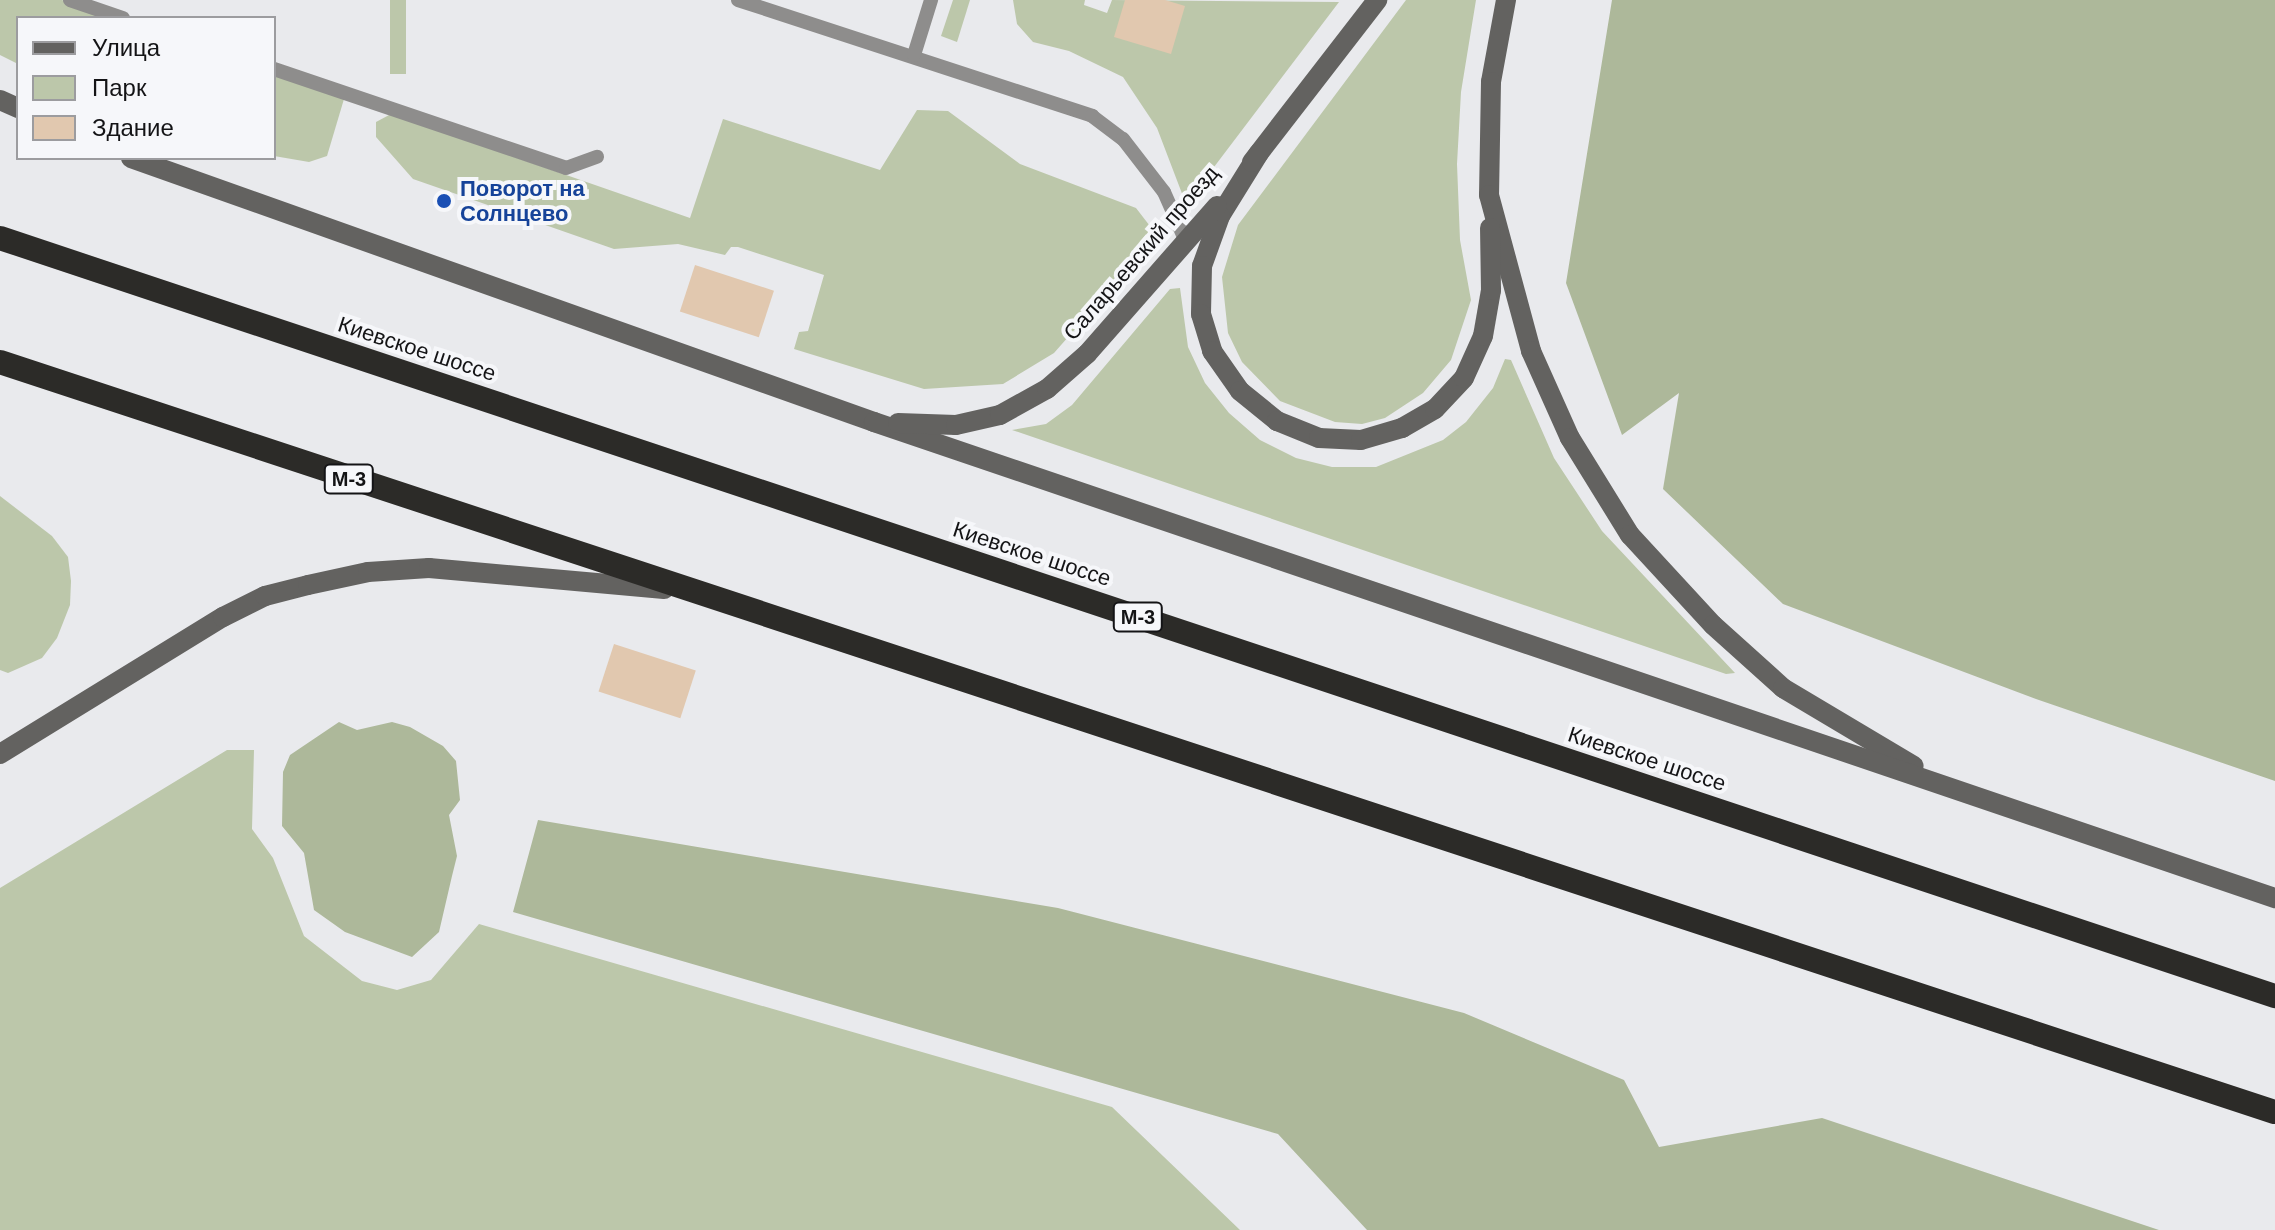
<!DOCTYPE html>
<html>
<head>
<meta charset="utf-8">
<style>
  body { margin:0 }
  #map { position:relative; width:2275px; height:1230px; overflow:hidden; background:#e9eaed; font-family:Arial,sans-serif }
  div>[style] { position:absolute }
  .green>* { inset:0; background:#bcc7aa; transform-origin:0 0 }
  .forest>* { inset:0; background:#adb89a }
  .building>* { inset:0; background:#e1c8af; transform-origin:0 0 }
  .lane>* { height:14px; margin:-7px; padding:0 7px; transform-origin:7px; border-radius:7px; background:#8e8d8c }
  .secondary>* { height:20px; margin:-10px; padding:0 10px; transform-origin:10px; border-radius:10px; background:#636260 }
  .highway>* { height:24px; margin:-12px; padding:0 12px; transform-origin:12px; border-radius:12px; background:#2c2b28 }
  .dots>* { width:22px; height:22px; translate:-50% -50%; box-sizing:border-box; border:4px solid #f6f7fa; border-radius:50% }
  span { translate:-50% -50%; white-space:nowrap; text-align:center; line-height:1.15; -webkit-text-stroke:8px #f6f7fa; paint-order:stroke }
  .shield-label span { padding:2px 6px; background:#f6f7fa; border:2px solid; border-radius:6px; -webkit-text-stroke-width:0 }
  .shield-label { font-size:20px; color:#141416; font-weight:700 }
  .transit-label { font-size:22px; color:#164399; font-weight:700 }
  .left { translate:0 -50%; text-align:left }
  .street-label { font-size:22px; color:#141416 }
  .legend { position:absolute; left:16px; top:16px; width:260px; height:144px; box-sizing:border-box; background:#f6f7fa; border:2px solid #9c9c9f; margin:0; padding:10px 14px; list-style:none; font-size:24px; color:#141416 }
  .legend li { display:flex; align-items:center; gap:16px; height:40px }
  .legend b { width:40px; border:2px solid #9c9c9f }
</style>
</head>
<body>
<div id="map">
  <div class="green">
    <i style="clip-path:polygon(0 0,62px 0,113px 18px,18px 18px,18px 64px,0 55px)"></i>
    <i style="left:390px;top:0;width:16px;height:74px"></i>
    <i style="clip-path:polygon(953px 0,970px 0,957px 42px,941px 36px)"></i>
    <i style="clip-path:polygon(1013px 0,1085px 0,1084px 5px,1107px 13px,1112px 0,1339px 2px,1186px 204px,1157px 128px,1123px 77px,1069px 51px,1033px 42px,1017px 24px)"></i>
    <i style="clip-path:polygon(1406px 0,1476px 0,1461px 92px,1457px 164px,1460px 240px,1471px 300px,1451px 360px,1423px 393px,1385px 418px,1362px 424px,1335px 422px,1280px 401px,1242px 362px,1228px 333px,1222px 277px,1238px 225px)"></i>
    <i style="clip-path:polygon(274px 74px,344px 99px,327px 156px,309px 162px,274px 156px)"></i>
    <i style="clip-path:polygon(917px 110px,948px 111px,1020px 164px,1136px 208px,1153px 230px,1151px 243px,1054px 353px,1003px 384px,924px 389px,794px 349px,799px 332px,808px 331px,824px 275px,738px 247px,731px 247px,725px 255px,678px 244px,614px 249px,413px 179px,376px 137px,376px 122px,391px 114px,690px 218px,723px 119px,880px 170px)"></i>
    <i style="clip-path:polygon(1180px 288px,1188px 347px,1205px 383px,1229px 413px,1260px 440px,1296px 458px,1332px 467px,1376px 467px,1443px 440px,1466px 422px,1493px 388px,1505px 359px,1511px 360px,1554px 458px,1602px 531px,1735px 673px,1726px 674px,1012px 430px,1046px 424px,1072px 405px,1170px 289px)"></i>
    <i style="clip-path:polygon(0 496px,52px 536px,68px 557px,71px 581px,70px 605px,57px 638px,42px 658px,8px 673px,0 670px)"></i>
    <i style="clip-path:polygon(227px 750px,254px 750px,252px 829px,273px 858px,304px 936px,362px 981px,397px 990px,431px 980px,479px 924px,1112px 1107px,1240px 1230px,0 1230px,0 888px)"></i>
  </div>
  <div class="forest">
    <i style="clip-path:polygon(1612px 0,2275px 0,2275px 781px,2036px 699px,1783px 604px,1663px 489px,1679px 393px,1622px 435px,1566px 283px)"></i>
    <i style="clip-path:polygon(339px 722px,357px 730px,392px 722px,410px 727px,443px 746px,456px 761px,460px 800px,449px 815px,457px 856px,452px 876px,439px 932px,412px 957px,345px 932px,314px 910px,304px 853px,282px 826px,283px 772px,290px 755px)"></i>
    <i style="clip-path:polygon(538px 820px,1058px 908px,1464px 1013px,1624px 1080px,1659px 1147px,1822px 1118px,2159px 1230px,1367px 1230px,1278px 1134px,513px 912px)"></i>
  </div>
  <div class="building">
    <i style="clip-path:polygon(1125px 0,1165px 0,1185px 6px,1171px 54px,1114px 37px)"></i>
    <i style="left:695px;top:265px;width:83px;height:49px;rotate:18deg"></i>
    <i style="left:614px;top:644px;width:86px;height:50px;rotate:18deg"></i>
  </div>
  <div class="lane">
    <i style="left:70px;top:0;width:56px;rotate:18.8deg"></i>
    <i style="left:738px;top:0;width:373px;rotate:18.1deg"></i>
    <i style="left:1092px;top:116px;width:39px;rotate:37deg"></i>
    <i style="left:1123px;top:139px;width:67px;rotate:52.3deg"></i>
    <i style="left:1164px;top:192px;width:57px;rotate:66.1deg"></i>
    <i style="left:914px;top:55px;width:58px;rotate:-72.8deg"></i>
    <i style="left:274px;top:69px;width:308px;rotate:18.7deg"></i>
    <i style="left:566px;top:168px;width:33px;rotate:-20deg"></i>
  </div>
  <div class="secondary">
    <i style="left:1506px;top:0;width:83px;rotate:100.4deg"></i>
    <i style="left:1491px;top:82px;width:113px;rotate:91deg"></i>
    <i style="left:1489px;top:195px;width:162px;rotate:74.9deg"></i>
    <i style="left:1531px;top:351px;width:95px;rotate:65.9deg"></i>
    <i style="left:1570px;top:438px;width:114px;rotate:58.3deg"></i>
    <i style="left:1630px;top:535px;width:122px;rotate:47.3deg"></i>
    <i style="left:1713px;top:625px;width:94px;rotate:42deg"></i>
    <i style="left:1783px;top:688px;width:152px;rotate:30.8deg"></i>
    <i style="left:0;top:100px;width:20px;rotate:24deg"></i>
    <i style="left:1259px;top:153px;width:74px;rotate:121.8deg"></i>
    <i style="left:1220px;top:216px;width:53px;rotate:109.8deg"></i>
    <i style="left:1202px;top:266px;width:48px;rotate:91.2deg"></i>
    <i style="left:1201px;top:314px;width:39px;rotate:73deg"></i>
    <i style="left:1212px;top:351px;width:49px;rotate:55deg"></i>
    <i style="left:1240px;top:391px;width:48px;rotate:39deg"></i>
    <i style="left:1277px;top:421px;width:45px;rotate:22deg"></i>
    <i style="left:1319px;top:438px;width:42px;rotate:2.7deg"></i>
    <i style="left:1361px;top:440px;width:43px;rotate:-16.3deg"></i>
    <i style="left:1402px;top:428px;width:38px;rotate:-30deg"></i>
    <i style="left:1435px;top:409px;width:42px;rotate:-46.9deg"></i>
    <i style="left:1464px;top:378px;width:46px;rotate:-65.7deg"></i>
    <i style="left:1483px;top:336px;width:47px;rotate:-80.1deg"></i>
    <i style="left:1491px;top:290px;width:62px;rotate:-90.9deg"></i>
    <i style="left:131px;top:158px;width:789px;rotate:19.56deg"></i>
    <i style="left:874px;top:422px;width:1480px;rotate:18.77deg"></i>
    <i style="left:1252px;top:162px;width:205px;rotate:-52.3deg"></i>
    <i style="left:898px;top:423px;width:58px;rotate:2deg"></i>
    <i style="left:956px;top:425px;width:45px;rotate:-12.8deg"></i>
    <i style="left:1000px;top:415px;width:54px;rotate:-29deg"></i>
    <i style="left:1047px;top:389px;width:53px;rotate:-41.2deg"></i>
    <i style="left:1087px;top:354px;width:197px;rotate:-48.7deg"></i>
    <i style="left:0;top:754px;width:262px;rotate:-31.6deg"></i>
    <i style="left:223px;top:617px;width:47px;rotate:-26.6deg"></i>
    <i style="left:265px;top:596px;width:44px;rotate:-14.3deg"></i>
    <i style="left:308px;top:585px;width:61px;rotate:-12.2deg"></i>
    <i style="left:368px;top:572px;width:61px;rotate:-3.8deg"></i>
    <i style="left:429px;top:568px;width:236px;rotate:5.1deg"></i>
  </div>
  <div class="highway">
    <i style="left:0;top:238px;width:2398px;rotate:18.43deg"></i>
    <i style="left:0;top:362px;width:2395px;rotate:18.25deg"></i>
  </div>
  <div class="dots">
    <i style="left:444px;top:201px;background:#1a4fb4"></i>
  </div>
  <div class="shield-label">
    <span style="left:349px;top:479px">М-3</span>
    <span style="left:1138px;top:617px">М-3</span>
  </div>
  <div class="transit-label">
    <span class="left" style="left:460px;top:201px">Поворот на<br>Солнцево</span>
  </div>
  <div class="street-label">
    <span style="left:1141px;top:253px;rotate:-49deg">Саларьевский проезд</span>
    <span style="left:417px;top:349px;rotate:18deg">Киевское шоссе</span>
    <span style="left:1032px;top:554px;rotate:18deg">Киевское шоссе</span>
    <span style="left:1647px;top:759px;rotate:18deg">Киевское шоссе</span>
  </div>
  <ul class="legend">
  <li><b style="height:10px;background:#636260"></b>Улица</li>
  <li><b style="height:22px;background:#bcc7aa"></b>Парк</li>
  <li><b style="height:22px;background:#e1c8af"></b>Здание</li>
  </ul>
</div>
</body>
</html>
